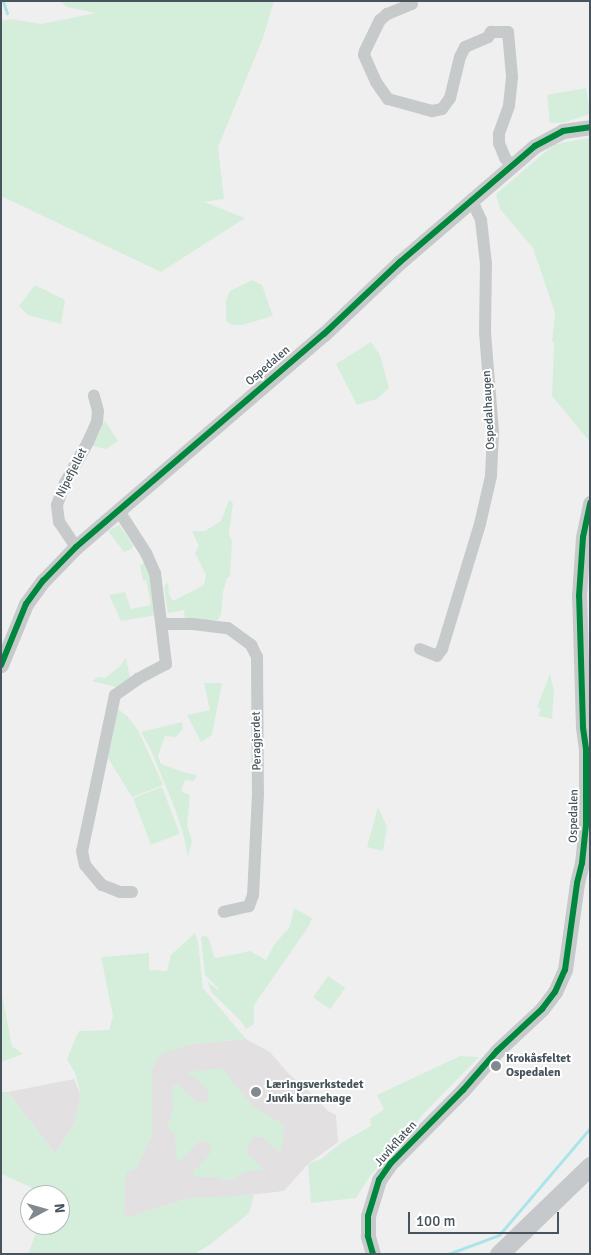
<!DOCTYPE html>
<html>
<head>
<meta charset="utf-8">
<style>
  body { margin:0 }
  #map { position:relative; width:591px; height:1255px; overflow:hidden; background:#f0efef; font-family:Signika,sans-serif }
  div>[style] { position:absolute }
  .education>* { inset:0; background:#e2e0e1 }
  .green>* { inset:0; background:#d4eedb; transform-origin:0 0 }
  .stream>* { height:3px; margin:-1.5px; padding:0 1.5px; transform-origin:1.5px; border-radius:1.5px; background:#aae4eb }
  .minor>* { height:12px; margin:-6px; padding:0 6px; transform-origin:6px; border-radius:6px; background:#c7cacb }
  .tertiary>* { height:15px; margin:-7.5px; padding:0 7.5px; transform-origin:7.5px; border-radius:7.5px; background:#c7cacb }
  .primary>* { height:19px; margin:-9.5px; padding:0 9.5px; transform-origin:9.5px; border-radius:9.5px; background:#c5c9cb }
  .cycleway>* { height:6px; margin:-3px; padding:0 3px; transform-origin:3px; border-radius:3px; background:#00873e }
  .dots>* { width:14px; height:14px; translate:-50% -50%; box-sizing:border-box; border:2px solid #fff; border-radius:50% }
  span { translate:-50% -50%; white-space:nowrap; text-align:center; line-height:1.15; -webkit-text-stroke:4px #fff; paint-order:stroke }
  .street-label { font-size:12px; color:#47545b }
  .poi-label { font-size:12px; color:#47545b; font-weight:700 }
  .left { translate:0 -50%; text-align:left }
  .frame { position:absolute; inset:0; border:2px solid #47545b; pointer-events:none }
  .north { position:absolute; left:20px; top:1185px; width:50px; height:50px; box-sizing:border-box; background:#fff; border:1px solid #b5bbbd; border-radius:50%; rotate:84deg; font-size:14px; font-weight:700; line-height:20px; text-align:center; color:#47545b }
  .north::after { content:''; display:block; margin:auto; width:18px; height:22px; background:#828a8f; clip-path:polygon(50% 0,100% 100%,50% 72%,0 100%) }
  .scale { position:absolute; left:408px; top:1212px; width:151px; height:22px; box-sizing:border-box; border:2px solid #47545b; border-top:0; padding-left:6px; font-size:15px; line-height:18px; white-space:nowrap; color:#47545b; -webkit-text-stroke:4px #fff; paint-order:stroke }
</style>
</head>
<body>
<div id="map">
  <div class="education">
    <i style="clip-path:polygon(246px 1039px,270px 1052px,288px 1073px,314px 1096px,328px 1111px,336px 1115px,338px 1142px,308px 1164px,284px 1191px,233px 1197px,190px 1198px,129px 1217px,124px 1215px,125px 1173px,150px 1101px,152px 1068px,161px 1053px,191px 1044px)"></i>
    <i style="clip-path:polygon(74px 1079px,81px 1096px,74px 1125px,55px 1154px,8px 1092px)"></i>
  </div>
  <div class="green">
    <i style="clip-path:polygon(60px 1px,274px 1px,263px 38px,218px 147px,224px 199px,204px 202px,245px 218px,161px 272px,1px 196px,1px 21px,11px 19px,41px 24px,96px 13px,67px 7px)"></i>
    <i style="clip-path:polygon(586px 88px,590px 114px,565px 122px,550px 123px,547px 95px)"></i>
    <i style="clip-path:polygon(590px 138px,590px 442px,552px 396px,554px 343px,552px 342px,555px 313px,533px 248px,500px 209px,496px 194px,555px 144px)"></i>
    <i style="clip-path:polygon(252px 280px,262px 285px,273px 316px,242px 325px,232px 325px,226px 321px,226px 300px,230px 291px)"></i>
    <i style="clip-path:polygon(35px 285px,65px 300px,61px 324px,28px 315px,19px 306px)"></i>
    <i style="clip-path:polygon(371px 342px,380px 355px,389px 388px,377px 399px,357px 405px,336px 364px)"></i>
    <i style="clip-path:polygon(105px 421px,118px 441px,106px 449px,92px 446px)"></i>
    <i style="clip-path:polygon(229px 500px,233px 503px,229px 534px,232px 541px,230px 576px,227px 578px,223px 592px,221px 614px,218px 620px,185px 620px,184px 610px,168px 613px,164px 587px,168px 582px,169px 594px,173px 601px,204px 585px,206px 575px,195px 553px,199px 546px,192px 531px,205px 531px,221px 521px)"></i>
    <i style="clip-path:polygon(119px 525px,133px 545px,132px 549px,124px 552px,108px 531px)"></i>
    <i style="clip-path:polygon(145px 563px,147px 566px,157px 615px,121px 621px,109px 595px,125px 592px,131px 609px,151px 605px,146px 580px,143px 581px,140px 565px)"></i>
    <i style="clip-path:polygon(126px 658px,130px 678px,116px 687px,92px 681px,98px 677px,105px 678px,120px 666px)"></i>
    <i style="clip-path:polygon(550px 674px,554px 691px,552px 719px,538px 716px,541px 709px,537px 707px)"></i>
    <i style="clip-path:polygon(204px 683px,222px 683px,212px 735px,201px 742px,187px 715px,210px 710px)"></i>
    <i style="clip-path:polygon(118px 709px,127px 716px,138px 730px,163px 785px,132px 797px,108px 758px)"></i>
    <i style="clip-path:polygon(182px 722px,183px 729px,176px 737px,165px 736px,158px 756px,161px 764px,186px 773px,197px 775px,194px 781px,185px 780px,181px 791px,190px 795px,187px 825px,192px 841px,188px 857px,184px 837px,175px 809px,151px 750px,141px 732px)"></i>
    <i style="left:162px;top:787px;width:50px;height:31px;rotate:69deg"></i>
    <i style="clip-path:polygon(378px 807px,387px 827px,383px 851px,367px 847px)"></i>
    <i style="clip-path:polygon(294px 908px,312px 918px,309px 926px,254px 1005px,254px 1024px,246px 1029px,240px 1020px,212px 993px,207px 981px,218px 990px,219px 989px,205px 975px,201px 937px,205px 935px,209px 939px,214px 957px,217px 958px,250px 951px,266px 960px,274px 945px,290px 926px)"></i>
    <i style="clip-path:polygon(195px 933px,198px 942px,203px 988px,246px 1039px,191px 1044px,161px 1054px,152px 1068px,152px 1136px,136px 1169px,126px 1173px,124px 1215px,129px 1217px,190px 1198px,254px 1195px,249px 1213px,211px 1244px,194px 1254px,28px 1254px,39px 1225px,60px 1225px,60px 1195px,49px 1195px,1px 1174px,1px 1092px,8px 1092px,55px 1154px,74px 1125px,81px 1096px,75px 1073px,67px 1059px,76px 1037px,79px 1031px,109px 1030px,113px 1016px,101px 957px,149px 953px,149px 970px,167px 971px,171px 955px)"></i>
    <i style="left:328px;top:976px;width:21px;height:26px;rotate:35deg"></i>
    <i style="clip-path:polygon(1px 990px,12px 1046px,23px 1054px,1px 1062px)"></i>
    <i style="clip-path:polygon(460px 1056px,479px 1057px,427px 1110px,370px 1176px,356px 1198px,311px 1203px,308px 1164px,321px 1159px,341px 1143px,371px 1126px,370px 1119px,384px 1109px,377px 1095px)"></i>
    <i style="clip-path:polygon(222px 1068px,253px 1107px,285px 1125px,280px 1153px,263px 1137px,253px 1137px,246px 1152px,264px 1169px,243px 1172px,234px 1180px,221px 1180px,218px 1177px,196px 1177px,192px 1173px,210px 1154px,210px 1142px,198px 1142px,180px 1162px,176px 1157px,175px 1135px,167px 1127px,173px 1109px,172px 1088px,177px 1083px,196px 1102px,208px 1102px,208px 1090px,188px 1072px)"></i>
  </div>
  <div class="stream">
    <i style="left:3px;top:1px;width:13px;rotate:72deg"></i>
    <i style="left:448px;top:1254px;width:54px;rotate:-20.4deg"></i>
    <i style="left:499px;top:1235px;width:140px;rotate:-49.6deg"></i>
  </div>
  <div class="minor">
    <i style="left:412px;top:4px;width:27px;rotate:158deg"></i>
    <i style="left:387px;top:14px;width:9px;rotate:139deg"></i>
    <i style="left:380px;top:20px;width:34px;rotate:116deg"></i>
    <i style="left:365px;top:51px;width:4px;rotate:104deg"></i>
    <i style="left:364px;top:55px;width:30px;rotate:66deg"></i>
    <i style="left:376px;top:82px;width:21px;rotate:55deg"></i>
    <i style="left:388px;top:99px;width:46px;rotate:15.3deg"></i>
    <i style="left:432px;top:111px;width:10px;rotate:-11deg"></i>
    <i style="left:442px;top:109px;width:14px;rotate:-54deg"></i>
    <i style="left:450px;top:98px;width:42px;rotate:-76.3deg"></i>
    <i style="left:460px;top:57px;width:11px;rotate:-63deg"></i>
    <i style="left:465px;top:47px;width:25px;rotate:-23deg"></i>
    <i style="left:488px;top:37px;width:6px;rotate:-59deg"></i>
    <i style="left:491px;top:32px;width:17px"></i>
    <i style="left:508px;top:32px;width:45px;rotate:84.9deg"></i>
    <i style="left:512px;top:77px;width:29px;rotate:96deg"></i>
    <i style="left:509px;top:106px;width:30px;rotate:110deg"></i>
    <i style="left:499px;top:134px;width:9px;rotate:90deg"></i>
    <i style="left:499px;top:143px;width:16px;rotate:68deg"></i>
    <i style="left:505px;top:158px;width:11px;rotate:49deg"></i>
    <i style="left:119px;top:511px;width:50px;rotate:57.3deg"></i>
    <i style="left:146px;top:553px;width:22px;rotate:66deg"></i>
    <i style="left:155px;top:573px;width:92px;rotate:83.1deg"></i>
    <i style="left:166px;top:664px;width:32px;rotate:152deg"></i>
    <i style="left:138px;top:679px;width:28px;rotate:145deg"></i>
    <i style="left:115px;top:695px;width:159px;rotate:101.9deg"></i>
    <i style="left:82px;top:851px;width:14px;rotate:78deg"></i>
    <i style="left:85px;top:865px;width:26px;rotate:50deg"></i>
    <i style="left:102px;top:885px;width:19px;rotate:21deg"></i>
    <i style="left:120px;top:892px;width:12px"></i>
    <i style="left:76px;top:547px;width:30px;rotate:-124deg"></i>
    <i style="left:59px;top:522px;width:17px;rotate:-97deg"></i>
    <i style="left:57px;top:505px;width:23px;rotate:-70deg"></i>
    <i style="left:65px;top:483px;width:47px;rotate:-60.7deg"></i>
    <i style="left:88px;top:442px;width:22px;rotate:-66deg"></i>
    <i style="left:97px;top:422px;width:11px;rotate:-85deg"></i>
    <i style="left:98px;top:411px;width:16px;rotate:-105deg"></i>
    <i style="left:163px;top:624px;width:30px"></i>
    <i style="left:193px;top:624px;width:35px;rotate:7deg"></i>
    <i style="left:228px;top:628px;width:29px;rotate:36deg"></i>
    <i style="left:251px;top:645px;width:13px;rotate:63deg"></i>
    <i style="left:257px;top:657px;width:137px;rotate:89.6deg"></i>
    <i style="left:258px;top:794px;width:101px;rotate:92.8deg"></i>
    <i style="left:253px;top:895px;width:12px;rotate:110deg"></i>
    <i style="left:249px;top:906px;width:26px;rotate:167deg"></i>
    <i style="left:420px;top:649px;width:18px;rotate:22deg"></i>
    <i style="left:437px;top:656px;width:9px;rotate:-54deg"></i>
    <i style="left:442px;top:649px;width:131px;rotate:-73.1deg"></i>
    <i style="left:480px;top:524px;width:49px;rotate:-77.1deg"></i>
    <i style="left:491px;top:476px;width:44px;rotate:-87.4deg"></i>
    <i style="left:493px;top:432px;width:100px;rotate:-94.6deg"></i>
    <i style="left:485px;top:332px;width:68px;rotate:-89.2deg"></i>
    <i style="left:486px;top:264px;width:44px;rotate:-96.5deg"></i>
    <i style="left:481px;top:220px;width:21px;rotate:-115deg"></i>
  </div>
  <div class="tertiary">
    <i style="left:1px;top:665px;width:66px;rotate:-67.7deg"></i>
    <i style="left:26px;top:604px;width:29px;rotate:-54deg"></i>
    <i style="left:43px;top:581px;width:47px;rotate:-45.9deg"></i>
    <i style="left:76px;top:547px;width:327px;rotate:-40.7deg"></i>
    <i style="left:324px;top:334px;width:105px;rotate:-43.5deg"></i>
    <i style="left:400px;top:262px;width:178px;rotate:-40.7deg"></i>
    <i style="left:535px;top:146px;width:32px;rotate:-28deg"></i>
    <i style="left:563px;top:131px;width:27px;rotate:-8deg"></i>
    <i style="left:373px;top:1254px;width:19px;rotate:-106deg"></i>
    <i style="left:368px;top:1236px;width:20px;rotate:-90deg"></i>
    <i style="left:368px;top:1216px;width:38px;rotate:-73deg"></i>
    <i style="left:379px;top:1180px;width:21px;rotate:-55deg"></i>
    <i style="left:391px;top:1163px;width:103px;rotate:-45.4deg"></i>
    <i style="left:463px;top:1090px;width:52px;rotate:-48.9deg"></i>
    <i style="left:497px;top:1051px;width:62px;rotate:-43deg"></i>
    <i style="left:542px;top:1009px;width:21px;rotate:-53deg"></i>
    <i style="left:555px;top:992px;width:24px;rotate:-66deg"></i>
    <i style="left:565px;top:970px;width:88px;rotate:-82.1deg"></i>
    <i style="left:577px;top:883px;width:21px;rotate:-76deg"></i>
    <i style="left:582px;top:863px;width:37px;rotate:-84deg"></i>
    <i style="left:586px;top:826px;width:77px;rotate:-90deg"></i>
    <i style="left:586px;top:749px;width:22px;rotate:-98deg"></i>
    <i style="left:583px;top:727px;width:131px;rotate:-91.7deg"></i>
    <i style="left:579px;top:596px;width:59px;rotate:-86.1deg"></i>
    <i style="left:583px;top:537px;width:35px;rotate:-78deg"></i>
  </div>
  <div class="primary">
    <i style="left:499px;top:1254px;width:127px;rotate:-44deg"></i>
  </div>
  <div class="cycleway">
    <i style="left:1px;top:665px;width:66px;rotate:-67.7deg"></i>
    <i style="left:26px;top:604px;width:29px;rotate:-54deg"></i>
    <i style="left:43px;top:581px;width:47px;rotate:-45.9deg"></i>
    <i style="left:76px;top:547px;width:327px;rotate:-40.7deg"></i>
    <i style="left:324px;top:334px;width:105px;rotate:-43.5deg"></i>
    <i style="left:400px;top:262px;width:178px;rotate:-40.7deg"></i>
    <i style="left:535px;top:146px;width:32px;rotate:-28deg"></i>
    <i style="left:563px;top:131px;width:27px;rotate:-8deg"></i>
    <i style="left:373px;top:1254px;width:19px;rotate:-106deg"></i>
    <i style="left:368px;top:1236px;width:20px;rotate:-90deg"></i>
    <i style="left:368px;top:1216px;width:38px;rotate:-73deg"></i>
    <i style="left:379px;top:1180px;width:21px;rotate:-55deg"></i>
    <i style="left:391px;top:1163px;width:103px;rotate:-45.4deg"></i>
    <i style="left:463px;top:1090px;width:52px;rotate:-48.9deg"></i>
    <i style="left:497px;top:1051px;width:62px;rotate:-43deg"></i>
    <i style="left:542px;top:1009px;width:21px;rotate:-53deg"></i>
    <i style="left:555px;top:992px;width:24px;rotate:-66deg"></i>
    <i style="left:565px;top:970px;width:88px;rotate:-82.1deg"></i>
    <i style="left:577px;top:883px;width:21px;rotate:-76deg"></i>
    <i style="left:582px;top:863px;width:37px;rotate:-84deg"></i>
    <i style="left:586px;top:826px;width:77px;rotate:-90deg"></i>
    <i style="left:586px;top:749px;width:22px;rotate:-98deg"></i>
    <i style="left:583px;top:727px;width:131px;rotate:-91.7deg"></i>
    <i style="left:579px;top:596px;width:59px;rotate:-86.1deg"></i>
    <i style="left:583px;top:537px;width:35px;rotate:-78deg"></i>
  </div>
  <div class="dots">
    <i style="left:496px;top:1066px;background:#828a8f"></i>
    <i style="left:256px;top:1092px;background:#828a8f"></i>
  </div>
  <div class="street-label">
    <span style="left:268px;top:366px;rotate:-41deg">Ospedalen</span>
    <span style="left:489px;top:410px;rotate:-93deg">Ospedalhaugen</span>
    <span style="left:72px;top:473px;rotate:-63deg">Nipefjellet</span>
    <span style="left:257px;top:741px;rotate:-91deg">Peragjerdet</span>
    <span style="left:574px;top:816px;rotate:-89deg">Ospedalen</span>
    <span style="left:396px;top:1144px;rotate:-48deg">Juvikflaten</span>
  </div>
  <div class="poi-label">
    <span class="left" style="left:506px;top:1066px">Krokåsfeltet<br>Ospedalen</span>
    <span class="left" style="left:266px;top:1092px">Læringsverkstedet<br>Juvik barnehage</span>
  </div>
  <div class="frame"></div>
  <div class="north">N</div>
  <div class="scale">100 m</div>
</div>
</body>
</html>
